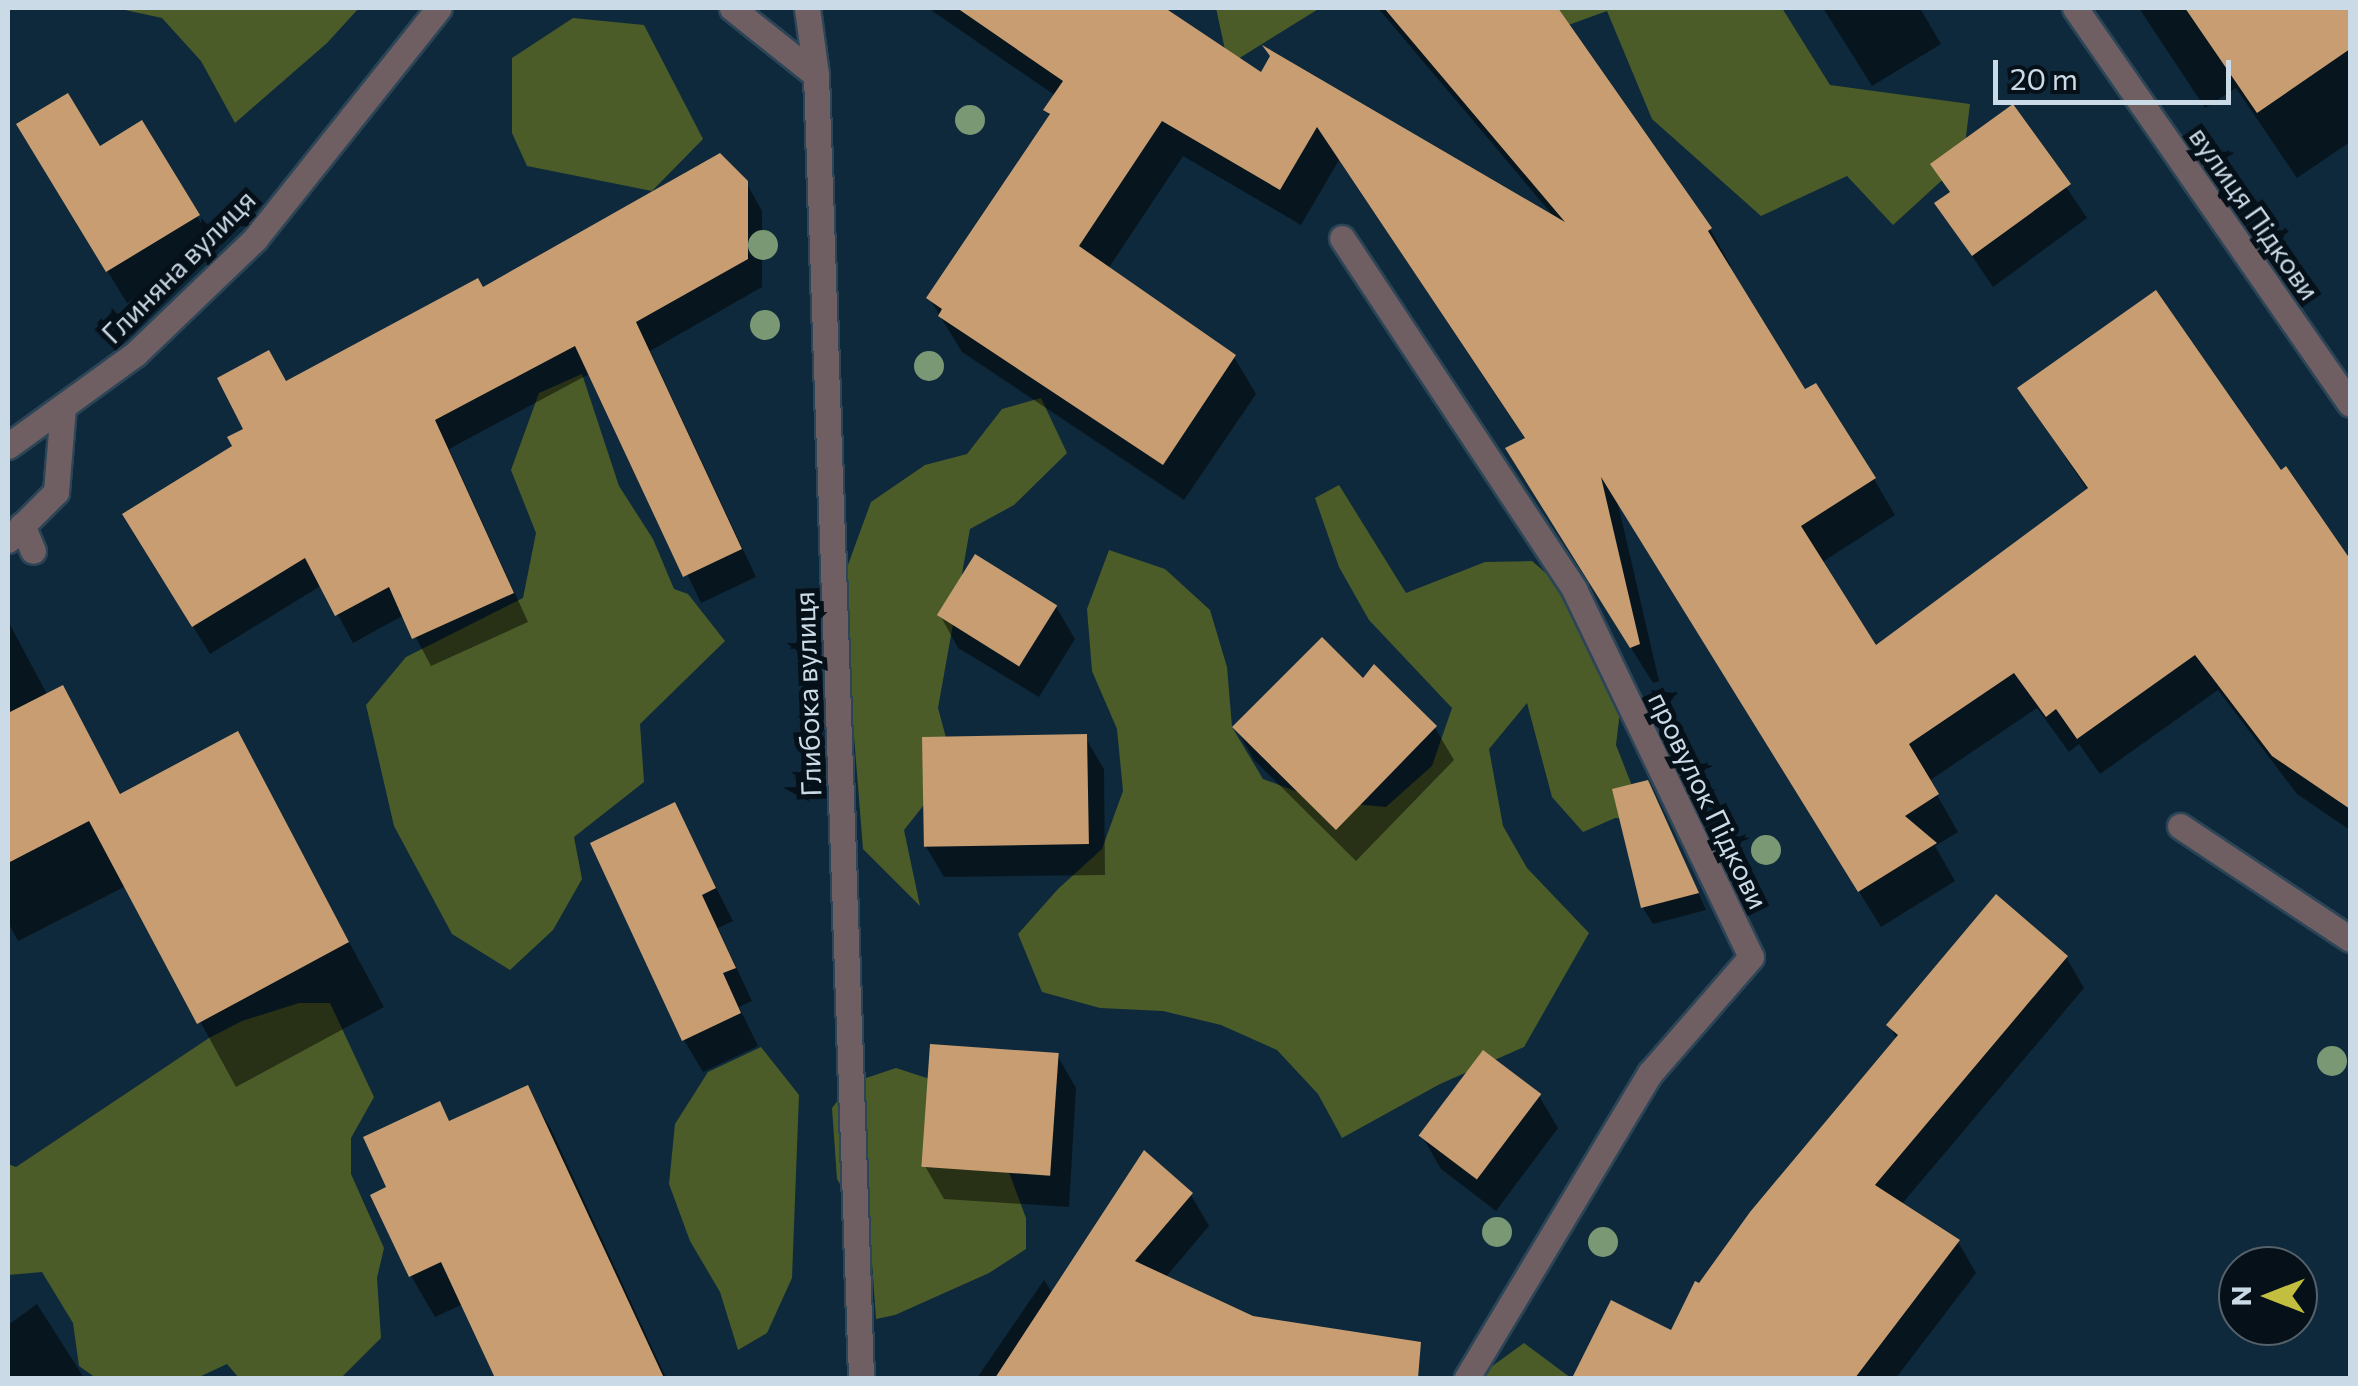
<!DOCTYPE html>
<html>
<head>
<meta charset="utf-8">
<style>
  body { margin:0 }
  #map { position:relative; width:2358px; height:1386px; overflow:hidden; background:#0e293b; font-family:Commissioner,sans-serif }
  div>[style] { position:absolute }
  .forest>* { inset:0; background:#4b5c29 }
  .shadow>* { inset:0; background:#0007 }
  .building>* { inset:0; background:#c79d71; transform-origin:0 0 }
  .roads { filter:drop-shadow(2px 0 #2c4557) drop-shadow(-2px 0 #2c4557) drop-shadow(0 2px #2c4557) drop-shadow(0 -2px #2c4557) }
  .lane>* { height:25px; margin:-12.5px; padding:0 12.5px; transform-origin:12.5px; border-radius:12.5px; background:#6f5f63 }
  .street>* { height:25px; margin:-12.5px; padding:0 12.5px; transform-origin:12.5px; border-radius:12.5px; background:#6f5f63 }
  .trees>* { width:30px; height:30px; margin:-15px; border-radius:50%; background:#7b9874 }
  span { translate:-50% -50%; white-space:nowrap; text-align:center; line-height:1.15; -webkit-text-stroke:10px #061019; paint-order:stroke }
  .street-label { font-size:28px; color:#cbdae7 }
  .frame { position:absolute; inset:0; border:10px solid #cbdae7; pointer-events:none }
  .north { position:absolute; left:2218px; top:1246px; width:100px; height:100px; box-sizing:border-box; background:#061019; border:2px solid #55616b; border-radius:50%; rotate:270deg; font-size:28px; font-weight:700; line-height:40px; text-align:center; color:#cbdae7 }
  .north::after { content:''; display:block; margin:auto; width:35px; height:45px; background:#c1be40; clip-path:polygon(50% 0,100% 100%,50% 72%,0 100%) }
  .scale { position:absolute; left:1993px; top:60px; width:238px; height:45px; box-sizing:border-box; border:5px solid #cbdae7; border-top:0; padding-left:12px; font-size:30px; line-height:35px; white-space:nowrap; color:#cbdae7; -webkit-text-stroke:8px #061019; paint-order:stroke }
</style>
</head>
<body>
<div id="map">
  <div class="forest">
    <i style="clip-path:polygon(116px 8px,359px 8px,327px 43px,235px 123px,201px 61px,162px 18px)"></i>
    <i style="clip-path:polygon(1216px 8px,1320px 8px,1238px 59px,1227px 59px)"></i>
    <i style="clip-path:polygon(1484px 8px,1782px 8px,1830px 85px,1970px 104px,1963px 161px,1893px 225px,1847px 176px,1761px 216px,1652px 119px,1607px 11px,1527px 40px,1465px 54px)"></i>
    <i style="clip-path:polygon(573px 18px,644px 25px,703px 139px,652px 191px,527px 166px,512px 133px,512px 58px)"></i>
    <i style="clip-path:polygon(582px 374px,619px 486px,653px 539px,674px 589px,688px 594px,725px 641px,640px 724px,644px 782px,574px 837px,582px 879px,553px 930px,510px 970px,452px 934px,394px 826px,366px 705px,406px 657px,523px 598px,536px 533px,511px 470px,539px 393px)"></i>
    <i style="clip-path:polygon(1041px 398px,1067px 453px,1014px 505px,970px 529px,938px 708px,954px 767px,904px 830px,920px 906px,863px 849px,854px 736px,821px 655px,834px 603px,871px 502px,925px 465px,967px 454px,1002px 409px)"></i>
    <i style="clip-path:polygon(1339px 485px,1406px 593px,1485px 562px,1532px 561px,1598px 618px,1621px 703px,1616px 745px,1645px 819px,1615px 818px,1583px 832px,1552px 797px,1527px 703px,1489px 749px,1503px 826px,1527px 868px,1589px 933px,1524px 1047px,1440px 1084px,1342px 1138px,1318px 1094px,1277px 1050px,1221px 1025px,1163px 1011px,1100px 1008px,1042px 992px,1018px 934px,1058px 889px,1102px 849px,1123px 791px,1117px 729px,1092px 671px,1087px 609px,1109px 550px,1165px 569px,1210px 610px,1227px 667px,1232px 727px,1263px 779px,1322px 801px,1386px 807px,1432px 766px,1452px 708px,1369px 620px,1339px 567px,1315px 498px)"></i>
    <i style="clip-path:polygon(299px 1003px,330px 1003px,374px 1097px,351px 1138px,351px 1174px,384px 1248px,377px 1278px,381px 1338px,341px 1378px,239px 1378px,227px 1364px,197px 1378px,96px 1378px,79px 1366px,73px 1323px,42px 1272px,8px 1275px,8px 1164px,16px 1167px,209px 1038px,242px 1021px)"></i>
    <i style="clip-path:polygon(761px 1047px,799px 1095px,792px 1278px,767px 1333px,738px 1350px,720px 1292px,690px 1241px,669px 1184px,675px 1124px,708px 1072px)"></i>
    <i style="clip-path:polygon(896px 1068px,933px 1080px,1001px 1151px,1026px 1218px,1026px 1249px,989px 1273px,895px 1315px,876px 1319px,870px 1235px,837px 1179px,832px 1108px,851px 1083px)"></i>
    <i style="clip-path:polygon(1524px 1343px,1571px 1378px,1476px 1378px)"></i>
  </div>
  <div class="shadow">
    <i style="clip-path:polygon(928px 8px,1161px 8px,1261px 76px,1555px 218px,1378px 8px,1459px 8px,1520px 79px,1710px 229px,1731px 266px,1727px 268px,1805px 393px,1874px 479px,1895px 515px,1821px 563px,1876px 649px,2088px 491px,2020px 389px,2281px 473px,2286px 470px,2350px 564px,2350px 830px,2297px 794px,2218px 690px,2100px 774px,2079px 744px,2069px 752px,2037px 708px,1929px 781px,1958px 832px,1935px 846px,1955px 881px,1881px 927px,1618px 504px,1659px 681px,1653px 683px,1529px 485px,1526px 440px,1339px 160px,1301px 225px,1183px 156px,1108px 269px,1234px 357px,1256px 394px,1184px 500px,962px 352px,929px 298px,1051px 118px,1046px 110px,1056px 96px)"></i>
    <i style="clip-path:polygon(1823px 8px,1920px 8px,1941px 44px,1872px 86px)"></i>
    <i style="clip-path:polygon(2139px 8px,2350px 8px,2350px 142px,2297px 178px,2236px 88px,2205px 108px)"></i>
    <i style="clip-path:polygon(2012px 107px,2087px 218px,1993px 287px,1937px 204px,1951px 194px,1933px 165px)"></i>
    <i style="clip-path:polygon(99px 149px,197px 216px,216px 249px,127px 303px,38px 158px)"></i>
    <i style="clip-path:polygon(746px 182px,762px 211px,762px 287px,650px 351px,756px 577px,701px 603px,591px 373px,449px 449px,528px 622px,431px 666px,404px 615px,353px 643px,322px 585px,210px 654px,141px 543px,235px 447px,286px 384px,482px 290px)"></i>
    <i style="clip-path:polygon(1056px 607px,1075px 639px,1039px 697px,958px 648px,940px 615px)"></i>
    <i style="clip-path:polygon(8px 621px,48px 696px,62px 689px,122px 796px,237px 734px,384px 1007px,236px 1087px,126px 886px,18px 941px,8px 922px)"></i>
    <i style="clip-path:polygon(1374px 668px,1435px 728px,1454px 760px,1356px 861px,1254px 760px,1236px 728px,1363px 681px)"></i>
    <i style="clip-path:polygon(1085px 737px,1104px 769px,1105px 875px,944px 877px,925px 845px)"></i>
    <i style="clip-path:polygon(1615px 791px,1656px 800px,1706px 910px,1653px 924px,1643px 908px)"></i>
    <i style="clip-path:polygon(674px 805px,733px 921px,718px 928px,752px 1001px,739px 1007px,758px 1046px,703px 1072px,684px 1040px)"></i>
    <i style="clip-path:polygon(2066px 957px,2084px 988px,1901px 1205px,1958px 1242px,1976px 1273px,1896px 1378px,1574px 1378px,1612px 1303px,1672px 1333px,1700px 1287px,1897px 1040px,1889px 1025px)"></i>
    <i style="clip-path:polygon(1057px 1055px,1076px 1088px,1069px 1207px,944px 1199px,925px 1166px)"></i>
    <i style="clip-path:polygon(527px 1088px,551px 1129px,666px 1378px,498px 1378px,463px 1304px,435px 1317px,411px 1276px,390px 1188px,450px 1124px)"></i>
    <i style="clip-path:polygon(1539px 1096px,1558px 1128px,1496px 1211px,1441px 1169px,1422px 1136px)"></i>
    <i style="clip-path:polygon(1191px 1195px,1209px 1226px,1165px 1278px,1252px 1319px,1406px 1366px,1413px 1378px,977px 1378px,1044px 1280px,1053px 1294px)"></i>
    <i style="clip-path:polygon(37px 1304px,84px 1378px,8px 1378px,8px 1325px)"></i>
  </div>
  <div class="building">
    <i style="clip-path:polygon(957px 8px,1165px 8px,1261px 72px,1270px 56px,1262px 45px,1565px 222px,1384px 8px,1558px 8px,1712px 228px,1708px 231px,1805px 389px,1816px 383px,1876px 478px,1801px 526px,1876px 645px,2088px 488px,2017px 388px,2156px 290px,2281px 470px,2286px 466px,2350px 559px,2350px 809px,2272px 756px,2195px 655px,2077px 739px,2056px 709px,2046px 717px,2014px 673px,1909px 744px,1939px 794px,1905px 816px,1937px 843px,1858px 892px,1601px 477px,1640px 644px,1630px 648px,1505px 448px,1525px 438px,1317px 127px,1280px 190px,1162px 121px,1079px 246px,1236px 355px,1163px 465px,938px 316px,942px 309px,926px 298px,1050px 114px,1043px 110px,1063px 81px)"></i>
    <i style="clip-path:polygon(2185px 8px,2350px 8px,2350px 49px,2257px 113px)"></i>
    <i style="clip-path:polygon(68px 93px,100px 146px,142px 120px,200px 215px,106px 272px,16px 124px)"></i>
    <i style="clip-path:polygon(2013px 104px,2071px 184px,1972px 256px,1934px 203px,1950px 192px,1930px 164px)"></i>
    <i style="clip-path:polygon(720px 153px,748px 181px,748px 259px,636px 322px,742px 549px,683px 577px,575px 346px,435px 420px,514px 593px,412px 639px,389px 587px,335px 616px,305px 558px,192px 627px,122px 514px,232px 446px,227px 437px,243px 429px,217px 378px,269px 350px,286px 381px,478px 278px,483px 287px)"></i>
    <i style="left:975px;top:554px;width:97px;height:72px;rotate:32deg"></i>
    <i style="clip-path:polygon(1322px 637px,1363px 678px,1374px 664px,1437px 726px,1336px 830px,1232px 727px)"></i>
    <i style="clip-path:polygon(63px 685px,120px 794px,238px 731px,349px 942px,197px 1024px,89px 821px,8px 863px,8px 713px)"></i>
    <i style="left:1087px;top:734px;width:110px;height:165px;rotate:89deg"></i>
    <i style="clip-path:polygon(1648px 780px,1699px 893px,1641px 908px,1612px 789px)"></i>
    <i style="clip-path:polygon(675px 802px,716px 888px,702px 895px,736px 968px,723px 973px,741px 1013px,682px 1041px,590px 843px)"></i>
    <i style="clip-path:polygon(1996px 894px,2068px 956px,1875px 1185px,1960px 1240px,1855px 1378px,1572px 1378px,1611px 1300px,1671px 1330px,1695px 1281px,1699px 1283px,1750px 1212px,1898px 1035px,1886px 1025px)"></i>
    <i style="left:930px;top:1044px;width:129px;height:123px;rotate:4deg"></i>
    <i style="left:1483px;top:1050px;width:73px;height:107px;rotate:37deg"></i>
    <i style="clip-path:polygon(528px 1085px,664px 1378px,495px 1378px,441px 1262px,409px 1277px,370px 1195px,386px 1187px,363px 1137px,440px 1101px,449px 1121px)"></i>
    <i style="clip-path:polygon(1144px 1150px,1193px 1193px,1135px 1261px,1253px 1316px,1421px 1342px,1418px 1378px,995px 1378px)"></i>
  </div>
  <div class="roads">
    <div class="lane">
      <i style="left:22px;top:525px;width:28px;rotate:67deg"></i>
      <i style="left:8px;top:540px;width:68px;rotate:-45deg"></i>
      <i style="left:56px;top:492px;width:86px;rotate:-85.3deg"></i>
      <i style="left:2180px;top:826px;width:204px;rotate:33.6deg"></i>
    </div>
    <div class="street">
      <i style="left:732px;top:8px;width:107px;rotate:38.6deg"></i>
      <i style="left:807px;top:8px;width:68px;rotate:82.3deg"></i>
      <i style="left:816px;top:75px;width:1304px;rotate:88.02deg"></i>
      <i style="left:2075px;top:8px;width:482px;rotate:55.2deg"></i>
      <i style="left:1342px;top:238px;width:421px;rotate:56.5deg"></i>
      <i style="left:1574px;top:589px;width:408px;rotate:64.3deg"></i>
      <i style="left:1751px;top:957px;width:154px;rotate:131deg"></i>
      <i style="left:1650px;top:1073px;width:356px;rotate:121deg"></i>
      <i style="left:8px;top:446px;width:157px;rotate:-35.9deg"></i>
      <i style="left:135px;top:354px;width:166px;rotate:-43.8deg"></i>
      <i style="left:255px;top:239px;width:295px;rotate:-51.5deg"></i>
    </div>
  </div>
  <div class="trees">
    <i style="left:970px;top:120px"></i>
    <i style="left:763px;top:245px"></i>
    <i style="left:765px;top:325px"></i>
    <i style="left:929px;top:366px"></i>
    <i style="left:1766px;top:850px"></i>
    <i style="left:2332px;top:1061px"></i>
    <i style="left:1497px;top:1232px"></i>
    <i style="left:1603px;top:1242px"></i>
  </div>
  <div class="street-label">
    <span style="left:2255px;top:213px;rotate:55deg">вулиця Підкови</span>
    <span style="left:178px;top:266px;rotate:-45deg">Глиняна вулиця</span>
    <span style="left:807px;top:694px;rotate:-92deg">Глибока вулиця</span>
    <span style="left:1709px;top:800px;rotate:64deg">провулок Підкови</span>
  </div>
  <div class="frame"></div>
  <div class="north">N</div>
  <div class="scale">20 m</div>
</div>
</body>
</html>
